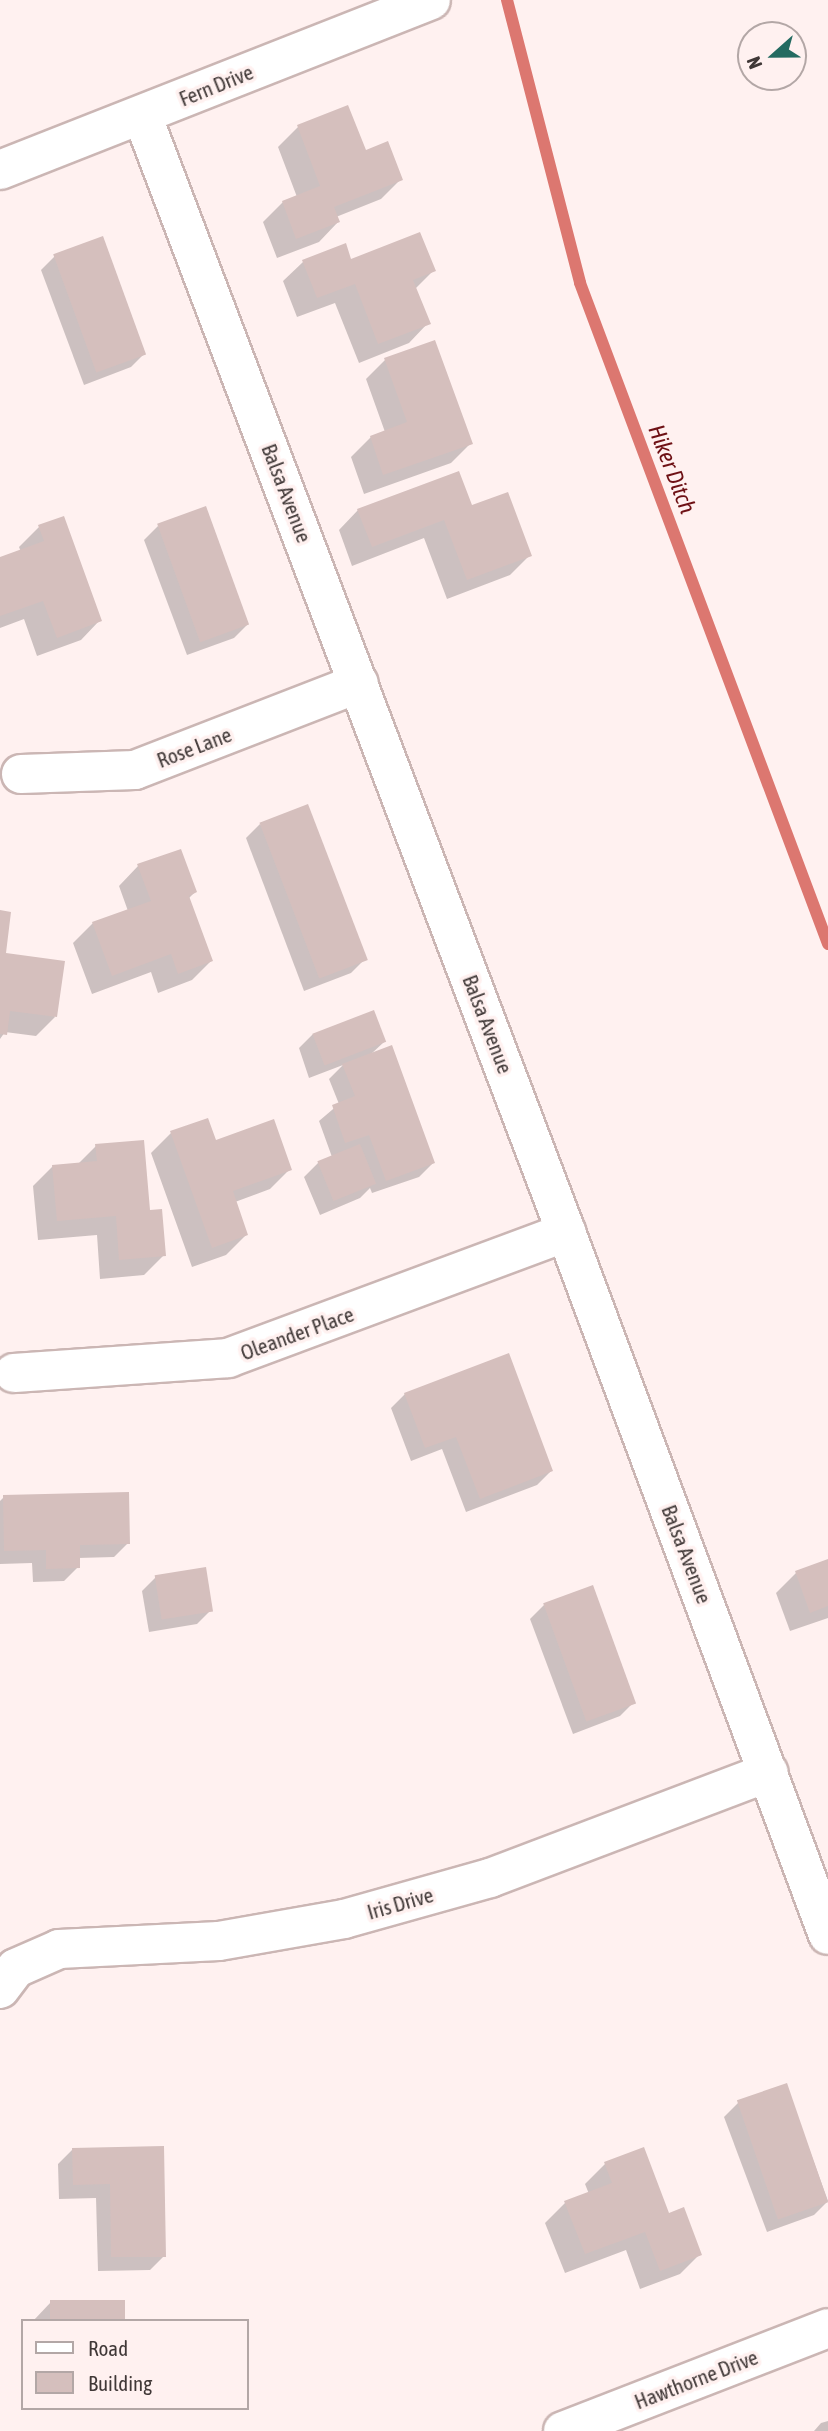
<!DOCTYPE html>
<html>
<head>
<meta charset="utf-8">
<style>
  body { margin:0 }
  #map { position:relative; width:828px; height:2431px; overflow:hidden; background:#fff1f0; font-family:"Asap Condensed",sans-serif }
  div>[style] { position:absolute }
  .shadow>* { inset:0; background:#0003 }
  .stream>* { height:12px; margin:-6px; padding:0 6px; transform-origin:6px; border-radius:6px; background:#dc7770 }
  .building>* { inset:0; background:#d5bfbd; transform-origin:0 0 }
  .roads { filter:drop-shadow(2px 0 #cbb6b4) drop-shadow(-2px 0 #cbb6b4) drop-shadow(0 2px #cbb6b4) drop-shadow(0 -2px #cbb6b4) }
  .street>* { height:38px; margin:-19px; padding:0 19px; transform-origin:19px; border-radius:19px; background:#fff }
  span { translate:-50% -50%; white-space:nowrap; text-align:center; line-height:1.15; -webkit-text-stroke:7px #fff1f0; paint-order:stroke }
  .street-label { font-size:21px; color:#403837 }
  .water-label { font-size:23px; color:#6e1115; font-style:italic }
  .legend { position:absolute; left:21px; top:2319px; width:228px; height:91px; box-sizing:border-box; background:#fff1f0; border:2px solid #b3a7a6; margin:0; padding:9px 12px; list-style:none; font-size:21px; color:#403837 }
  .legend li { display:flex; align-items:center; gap:14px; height:35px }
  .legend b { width:35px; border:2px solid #b3a7a6 }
  .north { position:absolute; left:737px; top:21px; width:70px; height:70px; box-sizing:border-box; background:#fff1f0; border:2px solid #b3a7a6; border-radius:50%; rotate:249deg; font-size:19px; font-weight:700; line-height:28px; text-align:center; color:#403837 }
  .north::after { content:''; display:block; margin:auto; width:24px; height:32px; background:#246b61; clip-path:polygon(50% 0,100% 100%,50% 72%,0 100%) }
</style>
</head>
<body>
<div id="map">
  <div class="shadow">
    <i style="clip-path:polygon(347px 108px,365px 152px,401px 179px,381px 199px,336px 217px,338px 222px,319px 242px,277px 258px,263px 222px,283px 202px,297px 197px,278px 147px,298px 127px)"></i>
    <i style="clip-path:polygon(55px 256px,145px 353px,131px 367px,84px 385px,41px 270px)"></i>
    <i style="clip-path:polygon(350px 261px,434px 270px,415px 289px,428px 323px,409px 343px,359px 363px,335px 303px,297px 317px,283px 281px,303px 262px)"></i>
    <i style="clip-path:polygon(385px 360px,471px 443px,451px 463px,364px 494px,351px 457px,371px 437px,385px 432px,366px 379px)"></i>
    <i style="clip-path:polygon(471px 507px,529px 556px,510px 575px,447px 599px,424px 538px,352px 566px,339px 530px,358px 510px)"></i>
    <i style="clip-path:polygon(158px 526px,248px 624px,234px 638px,187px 655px,144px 540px)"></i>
    <i style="clip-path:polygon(39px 527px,100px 620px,81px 640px,37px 656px,24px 619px,0 628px,0 559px,21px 552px,19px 547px)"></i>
    <i style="clip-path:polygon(260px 824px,365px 959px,351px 973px,304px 991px,246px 838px)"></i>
    <i style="clip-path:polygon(138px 866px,195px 892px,188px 899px,211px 961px,192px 980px,158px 993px,151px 972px,92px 994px,73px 943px,93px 923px,128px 911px,119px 886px)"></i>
    <i style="clip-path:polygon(0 912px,4px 954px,55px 1017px,36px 1036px,5px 1032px,0 1039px)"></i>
    <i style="clip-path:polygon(313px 1034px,384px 1042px,370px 1055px,433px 1163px,419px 1177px,372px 1193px,370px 1188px,360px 1198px,320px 1215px,304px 1177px,318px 1163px,332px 1157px,319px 1121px,339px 1104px,329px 1079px,343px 1065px,309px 1078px,299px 1048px)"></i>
    <i style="clip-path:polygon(171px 1133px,215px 1142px,290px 1169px,270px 1189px,235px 1202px,246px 1235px,226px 1255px,192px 1267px,151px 1153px)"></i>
    <i style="clip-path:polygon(96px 1146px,148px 1212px,164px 1255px,144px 1275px,100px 1279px,97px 1235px,38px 1240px,33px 1186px,53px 1166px,77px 1165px)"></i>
    <i style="clip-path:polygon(405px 1394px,551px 1471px,537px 1485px,466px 1512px,442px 1449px,411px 1461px,391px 1408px)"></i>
    <i style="clip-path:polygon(4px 1497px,128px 1543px,114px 1557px,78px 1558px,78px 1567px,64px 1581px,33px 1582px,32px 1563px,0 1564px,0 1501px)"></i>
    <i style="clip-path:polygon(828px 1561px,828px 1618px,790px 1631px,776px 1593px,796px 1573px)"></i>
    <i style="clip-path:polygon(156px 1577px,211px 1610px,197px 1624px,149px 1632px,142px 1591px)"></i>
    <i style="clip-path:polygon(544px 1605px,634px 1702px,620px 1716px,573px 1734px,530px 1619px)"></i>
    <i style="clip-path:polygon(786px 2085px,828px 2201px,814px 2215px,767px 2232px,724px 2117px,738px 2103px)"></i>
    <i style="clip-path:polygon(162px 2148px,164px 2256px,150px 2270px,98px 2271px,96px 2198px,59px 2199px,58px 2164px,72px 2150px)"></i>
    <i style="clip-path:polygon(605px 2164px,668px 2215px,700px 2254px,680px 2274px,640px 2289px,626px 2250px,565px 2273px,545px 2223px,565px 2203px,589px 2194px,585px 2184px)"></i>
    <i style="clip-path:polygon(51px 2302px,124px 2321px,33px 2321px)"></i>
    <i style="clip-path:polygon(828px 2421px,828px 2431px,814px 2431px,821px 2423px)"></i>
  </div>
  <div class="stream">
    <i style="left:507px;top:0;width:292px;rotate:75.5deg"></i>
    <i style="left:580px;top:283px;width:706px;rotate:69.43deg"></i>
  </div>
  <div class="building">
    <i style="clip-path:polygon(348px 105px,366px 150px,388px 141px,403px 180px,334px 207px,340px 222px,296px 239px,282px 201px,320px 186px,297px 125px)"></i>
    <i style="clip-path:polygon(420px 232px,436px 271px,413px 280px,431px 324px,378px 344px,355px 284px,317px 298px,302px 260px,346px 243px,351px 259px)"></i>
    <i style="left:103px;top:236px;width:126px;height:53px;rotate:70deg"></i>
    <i style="clip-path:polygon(435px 340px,473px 444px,383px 475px,370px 436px,407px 422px,384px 358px)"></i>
    <i style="clip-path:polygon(459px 471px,472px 505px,508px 492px,532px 556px,467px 580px,444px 520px,372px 547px,357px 509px)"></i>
    <i style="left:206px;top:506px;width:126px;height:52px;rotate:70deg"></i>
    <i style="clip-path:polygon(64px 516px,102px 621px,57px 638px,43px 601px,0 616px,0 557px,44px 541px,38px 525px)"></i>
    <i style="left:308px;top:804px;width:167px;height:52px;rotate:69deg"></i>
    <i style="clip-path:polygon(181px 849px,197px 892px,189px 896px,213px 961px,178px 974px,171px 954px,112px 976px,92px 922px,151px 901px,137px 864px)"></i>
    <i style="clip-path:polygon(0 910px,11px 912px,6px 953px,65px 961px,57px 1017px,10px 1011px,7px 1035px,0 1034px)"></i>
    <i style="left:374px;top:1010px;width:34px;height:66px;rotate:69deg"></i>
    <i style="clip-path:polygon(392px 1045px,435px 1163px,386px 1181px,369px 1135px,345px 1143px,332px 1105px,355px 1096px,342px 1064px)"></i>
    <i style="clip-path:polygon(208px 1118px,216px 1140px,274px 1119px,292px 1170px,233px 1191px,248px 1235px,212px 1248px,170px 1131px)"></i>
    <i style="clip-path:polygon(144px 1140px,150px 1210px,162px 1209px,166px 1256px,119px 1260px,116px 1216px,57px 1221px,52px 1165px,97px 1161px,95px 1144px)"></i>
    <i style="left:360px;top:1144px;width:43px;height:46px;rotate:68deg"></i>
    <i style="clip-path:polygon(509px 1353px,553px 1471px,480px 1499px,456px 1437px,425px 1448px,404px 1393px)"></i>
    <i style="clip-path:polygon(129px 1492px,130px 1544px,80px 1545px,80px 1568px,46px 1569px,46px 1550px,4px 1551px,3px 1495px)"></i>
    <i style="clip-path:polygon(828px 1559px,828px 1606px,810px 1613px,795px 1571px)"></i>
    <i style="left:206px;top:1567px;width:45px;height:52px;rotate:81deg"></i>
    <i style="left:593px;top:1585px;width:126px;height:53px;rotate:70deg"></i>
    <i style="left:787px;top:2083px;width:126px;height:53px;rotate:71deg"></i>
    <i style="clip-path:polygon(164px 2146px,166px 2257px,111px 2257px,110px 2184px,73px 2185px,72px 2148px)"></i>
    <i style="clip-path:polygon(644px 2147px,669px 2213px,684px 2207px,702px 2255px,660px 2271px,645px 2232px,585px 2254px,564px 2201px,612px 2183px,604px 2162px)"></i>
    <i style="left:125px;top:2300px;width:21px;height:75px;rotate:90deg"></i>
  </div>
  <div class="roads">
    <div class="street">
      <i style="left:142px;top:115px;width:1195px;rotate:69.21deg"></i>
      <i style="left:566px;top:1232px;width:750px;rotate:69.56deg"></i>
      <i style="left:0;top:170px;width:463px;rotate:-21.5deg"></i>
      <i style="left:21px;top:774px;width:114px;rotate:-2deg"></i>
      <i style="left:135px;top:770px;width:240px;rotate:-21.2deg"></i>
      <i style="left:14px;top:1373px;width:215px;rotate:-4deg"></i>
      <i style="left:228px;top:1358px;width:361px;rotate:-20.4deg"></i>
      <i style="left:0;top:1989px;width:26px;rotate:-53deg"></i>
      <i style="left:16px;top:1968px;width:47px;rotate:-23.8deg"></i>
      <i style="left:59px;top:1949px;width:160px;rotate:-2.9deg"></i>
      <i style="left:219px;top:1941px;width:127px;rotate:-10deg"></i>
      <i style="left:344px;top:1919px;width:152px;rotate:-15.7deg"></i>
      <i style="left:490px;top:1878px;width:298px;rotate:-20.8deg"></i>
      <i style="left:563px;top:2431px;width:284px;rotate:-21.2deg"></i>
    </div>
  </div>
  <div class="street-label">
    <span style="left:216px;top:85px;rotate:-22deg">Fern Drive</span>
    <span style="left:287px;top:493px;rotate:69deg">Balsa Avenue</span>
    <span style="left:194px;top:747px;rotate:-21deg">Rose Lane</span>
    <span style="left:488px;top:1024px;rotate:69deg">Balsa Avenue</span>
    <span style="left:297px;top:1333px;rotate:-20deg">Oleander Place</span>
    <span style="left:687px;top:1554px;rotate:69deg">Balsa Avenue</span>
    <span style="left:400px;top:1903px;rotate:-16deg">Iris Drive</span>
    <span style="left:696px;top:2379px;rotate:-21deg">Hawthorne Drive</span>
  </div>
  <div class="water-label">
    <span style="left:672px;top:469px;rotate:69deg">Hiker Ditch</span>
  </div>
  <ul class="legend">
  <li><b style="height:9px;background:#fff"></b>Road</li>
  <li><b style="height:19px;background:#d5bfbd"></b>Building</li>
  </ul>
  <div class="north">N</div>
</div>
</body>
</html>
